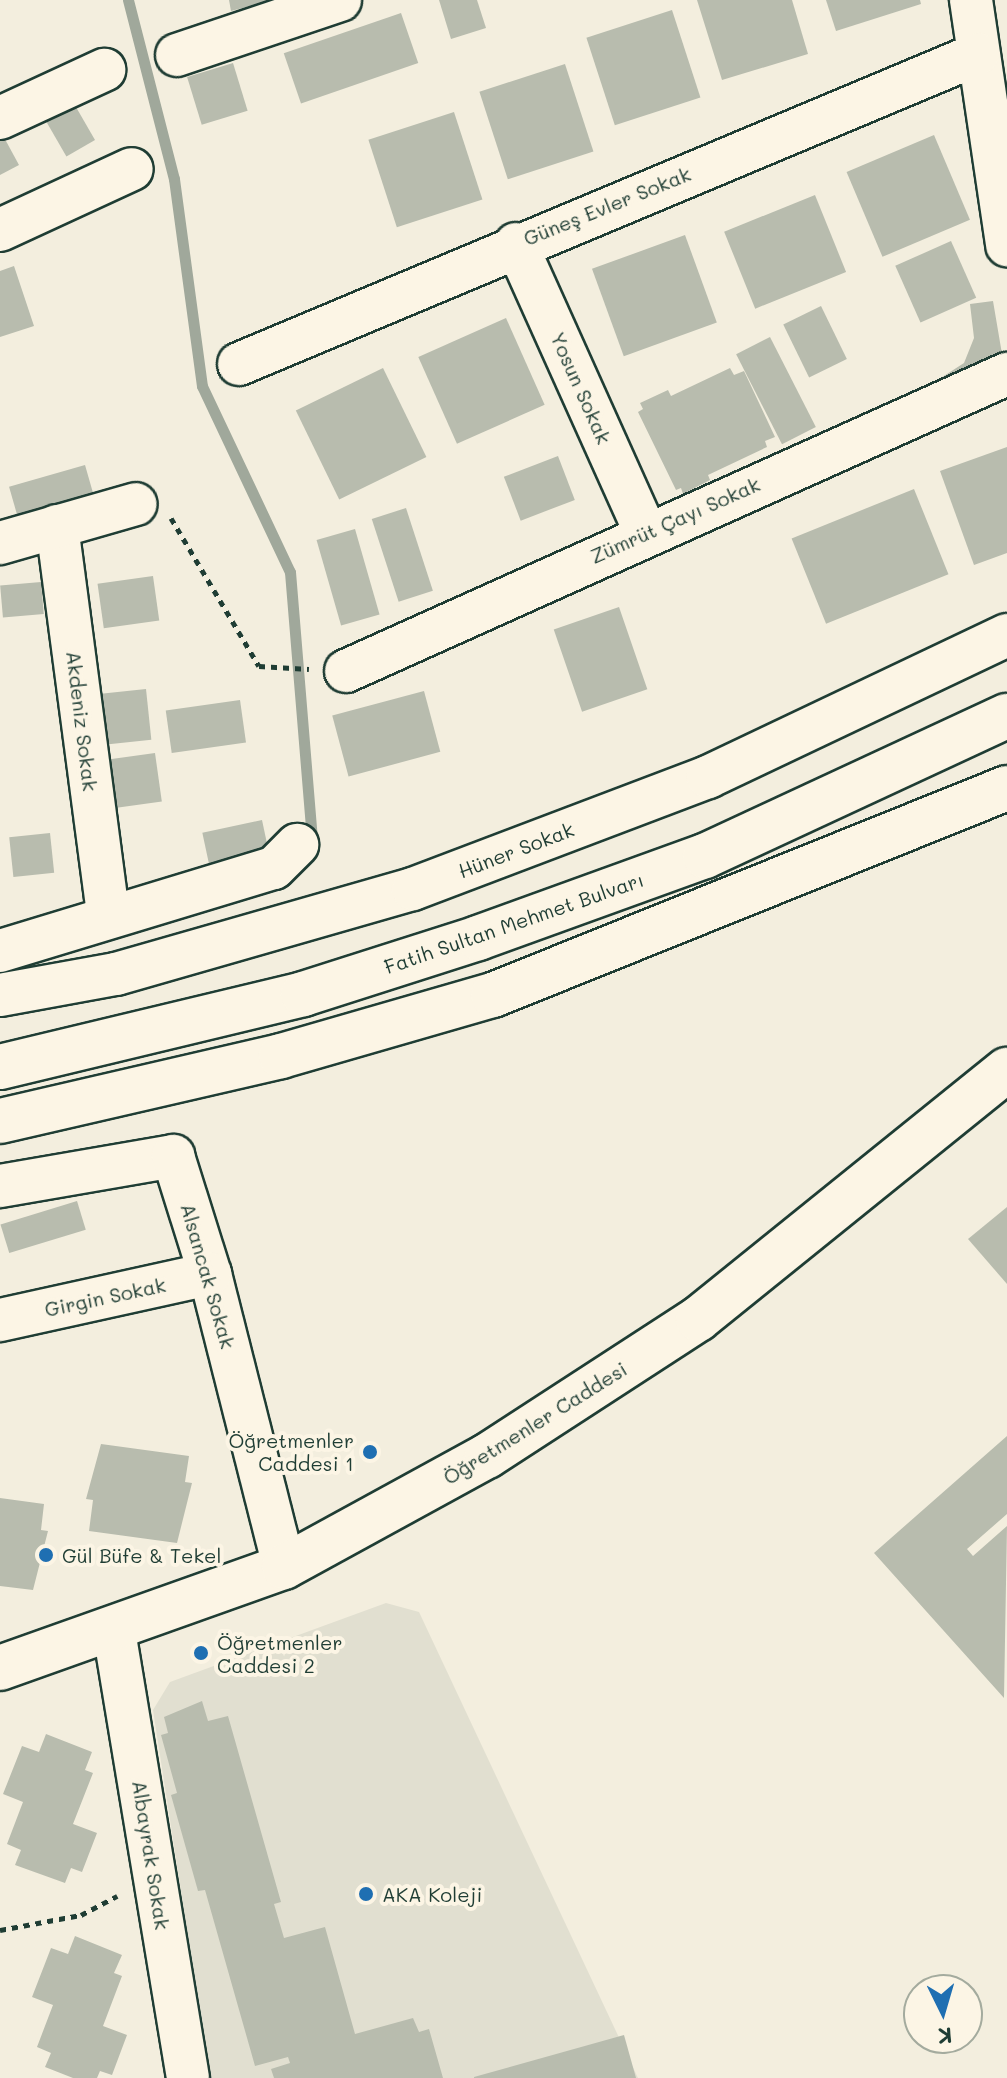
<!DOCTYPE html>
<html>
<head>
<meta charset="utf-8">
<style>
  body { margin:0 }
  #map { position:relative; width:1007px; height:2078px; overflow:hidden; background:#f3eede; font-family:Mali,sans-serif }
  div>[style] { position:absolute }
  .built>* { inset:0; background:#e1dfd0 }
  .stream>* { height:11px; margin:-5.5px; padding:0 5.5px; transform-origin:5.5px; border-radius:5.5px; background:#a0a89b }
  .building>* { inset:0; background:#b8bcae; transform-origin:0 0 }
  .path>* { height:5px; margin-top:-2.5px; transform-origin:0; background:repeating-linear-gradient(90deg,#1f3d34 0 6px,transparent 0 12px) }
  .roads { filter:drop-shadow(2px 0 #1f3d34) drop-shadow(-2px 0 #1f3d34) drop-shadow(0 2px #1f3d34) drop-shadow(0 -2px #1f3d34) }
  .minor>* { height:42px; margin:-21px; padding:0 21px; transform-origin:21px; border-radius:21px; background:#fcf5e5 }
  .secondary>* { height:44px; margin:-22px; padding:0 22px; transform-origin:22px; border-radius:22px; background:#fcf5e5 }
  .primary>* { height:44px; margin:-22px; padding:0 22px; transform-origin:22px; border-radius:22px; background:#fcf5e5 }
  .dots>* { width:22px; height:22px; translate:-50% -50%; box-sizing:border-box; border:4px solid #fcf5e5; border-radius:50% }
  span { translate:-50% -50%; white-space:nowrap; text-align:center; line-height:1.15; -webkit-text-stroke:8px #fcf5e5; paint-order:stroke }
  .street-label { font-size:20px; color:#1f3d34 }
  .poi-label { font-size:20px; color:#1f3d34 }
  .right { translate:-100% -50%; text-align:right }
  .left { translate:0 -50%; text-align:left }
  .north { position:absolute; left:903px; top:1974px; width:80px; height:80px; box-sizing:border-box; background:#fcf5e5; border:2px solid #a4ab9e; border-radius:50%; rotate:175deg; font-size:22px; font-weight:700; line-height:32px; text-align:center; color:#1f3d34 }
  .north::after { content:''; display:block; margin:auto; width:28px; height:36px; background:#1f6fb2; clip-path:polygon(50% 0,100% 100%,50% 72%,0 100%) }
</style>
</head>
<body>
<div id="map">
  <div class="built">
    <i style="clip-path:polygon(386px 1603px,419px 1612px,638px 2078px,210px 2078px,153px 1710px,170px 1682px)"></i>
  </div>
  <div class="stream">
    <i style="left:128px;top:0;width:185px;rotate:75.6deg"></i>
    <i style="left:174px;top:179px;width:209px;rotate:82.3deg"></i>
    <i style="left:202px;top:386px;width:206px;rotate:64.7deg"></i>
    <i style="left:290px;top:572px;width:269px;rotate:85.3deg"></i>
  </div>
  <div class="building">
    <i style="clip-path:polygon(229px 0,269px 0,269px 1px,231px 11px)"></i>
    <i style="clip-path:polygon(439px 0,477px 0,486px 28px,451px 39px)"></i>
    <i style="clip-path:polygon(697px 0,792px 0,808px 54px,722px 80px)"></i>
    <i style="clip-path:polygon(826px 0,920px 0,921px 4px,836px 31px)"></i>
    <i style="left:672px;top:10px;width:92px;height:90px;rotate:72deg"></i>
    <i style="left:401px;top:13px;width:53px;height:124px;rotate:71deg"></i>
    <i style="left:233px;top:63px;width:50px;height:48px;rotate:73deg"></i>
    <i style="left:565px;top:64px;width:92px;height:90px;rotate:72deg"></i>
    <i style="left:65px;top:88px;width:60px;height:33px;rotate:60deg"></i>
    <i style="left:454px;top:112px;width:92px;height:90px;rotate:72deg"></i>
    <i style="clip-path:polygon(0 130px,19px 165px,0 175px)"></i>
    <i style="left:934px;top:135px;width:92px;height:95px;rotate:67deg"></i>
    <i style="left:815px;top:195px;width:83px;height:98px;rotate:68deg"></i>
    <i style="left:685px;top:235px;width:93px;height:99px;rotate:70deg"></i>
    <i style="left:951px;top:241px;width:62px;height:61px;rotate:66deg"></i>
    <i style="clip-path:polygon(14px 266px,34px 326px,0 337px,0 271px)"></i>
    <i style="clip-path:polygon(993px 301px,1002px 354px,942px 396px,936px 381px,964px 363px,974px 338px,970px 304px)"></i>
    <i style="left:821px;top:306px;width:59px;height:42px;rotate:64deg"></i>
    <i style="left:506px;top:318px;width:95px;height:96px;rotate:66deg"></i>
    <i style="left:770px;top:337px;width:101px;height:38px;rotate:63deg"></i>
    <i style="left:383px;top:368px;width:99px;height:97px;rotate:64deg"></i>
    <i style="clip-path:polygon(730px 368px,734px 375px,744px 371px,775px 437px,765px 441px,767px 447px,708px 475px,710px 480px,683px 494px,681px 488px,676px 490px,638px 412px,643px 409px,640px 403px,668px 390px,671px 396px)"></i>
    <i style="clip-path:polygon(1007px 447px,1007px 553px,974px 565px,940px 471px)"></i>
    <i style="left:558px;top:456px;width:47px;height:58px;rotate:69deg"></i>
    <i style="left:85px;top:465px;width:45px;height:79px;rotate:74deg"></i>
    <i style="left:914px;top:489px;width:92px;height:132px;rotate:68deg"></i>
    <i style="left:406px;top:508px;width:87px;height:36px;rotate:72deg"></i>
    <i style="left:355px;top:529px;width:89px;height:40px;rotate:74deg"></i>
    <i style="left:153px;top:576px;width:45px;height:56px;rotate:82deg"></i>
    <i style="left:41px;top:582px;width:32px;height:41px;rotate:85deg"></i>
    <i style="left:619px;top:607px;width:87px;height:69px;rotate:71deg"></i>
    <i style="left:146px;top:689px;width:51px;height:50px;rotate:84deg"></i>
    <i style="left:424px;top:691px;width:63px;height:95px;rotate:75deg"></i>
    <i style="left:240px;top:700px;width:43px;height:75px;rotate:82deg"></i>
    <i style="left:155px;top:753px;width:49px;height:51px;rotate:82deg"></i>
    <i style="left:262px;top:820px;width:39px;height:61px;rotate:78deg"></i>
    <i style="left:50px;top:833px;width:40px;height:41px;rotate:84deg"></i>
    <i style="left:77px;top:1201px;width:30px;height:80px;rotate:73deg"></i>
    <i style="clip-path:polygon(1007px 1207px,1007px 1284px,968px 1239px)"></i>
    <i style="clip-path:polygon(1007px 1436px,1007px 1514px,967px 1549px,973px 1556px,1007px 1526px,1004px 1698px,874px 1553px)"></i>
    <i style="clip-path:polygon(101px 1444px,189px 1456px,185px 1482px,192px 1483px,177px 1543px,89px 1531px,93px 1500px,86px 1499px)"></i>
    <i style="clip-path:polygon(0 1498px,44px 1504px,41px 1530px,48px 1531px,33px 1590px,0 1586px)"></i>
    <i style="clip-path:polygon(202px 1701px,208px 1721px,228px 1716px,281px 1902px,274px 1904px,284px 1938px,325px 1927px,355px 2034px,413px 2018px,419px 2032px,429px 2029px,443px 2078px,274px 2078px,271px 2069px,290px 2063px,288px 2057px,255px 2066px,205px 1890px,198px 1891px,171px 1795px,177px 1793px,161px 1735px,168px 1733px,164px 1717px)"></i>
    <i style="clip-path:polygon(46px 1734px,92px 1752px,85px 1770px,93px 1773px,73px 1824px,97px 1833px,82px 1872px,71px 1868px,65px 1883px,15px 1865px,21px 1850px,7px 1844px,23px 1802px,3px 1794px,22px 1746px,39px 1752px)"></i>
    <i style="clip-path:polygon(75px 1936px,122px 1955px,114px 1973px,122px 1976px,103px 2026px,127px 2035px,112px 2075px,100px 2071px,97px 2078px,73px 2078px,45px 2067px,51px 2053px,37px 2047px,53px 2005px,32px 1997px,51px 1948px,68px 1954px)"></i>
    <i style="clip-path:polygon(624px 2035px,636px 2078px,474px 2078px,474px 2077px)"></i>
  </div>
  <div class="path">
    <i style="left:171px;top:518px;width:172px;rotate:59.3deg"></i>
    <i style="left:259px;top:666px;width:50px;rotate:3.4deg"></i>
    <i style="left:0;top:1930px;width:82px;rotate:-10.5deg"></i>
    <i style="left:81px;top:1915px;width:41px;rotate:-27.8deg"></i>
  </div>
  <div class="roads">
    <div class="minor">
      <i style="left:971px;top:0;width:248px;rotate:81.6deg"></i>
      <i style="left:177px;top:55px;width:172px;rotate:-18.6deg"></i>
      <i style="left:0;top:118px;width:115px;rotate:-24.8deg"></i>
      <i style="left:0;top:230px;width:145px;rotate:-24.8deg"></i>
      <i style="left:516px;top:244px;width:317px;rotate:65.8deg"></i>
      <i style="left:239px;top:364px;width:801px;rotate:-22.76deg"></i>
      <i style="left:57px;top:526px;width:393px;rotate:82.5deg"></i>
      <i style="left:0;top:543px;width:141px;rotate:-16deg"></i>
      <i style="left:346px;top:671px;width:725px;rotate:-24.2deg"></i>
      <i style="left:0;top:951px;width:286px;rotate:-16.9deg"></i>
      <i style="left:274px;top:868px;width:33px;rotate:-45deg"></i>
      <i style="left:0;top:995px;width:118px;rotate:-10.3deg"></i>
      <i style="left:116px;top:974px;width:309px;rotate:-16deg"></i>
      <i style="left:413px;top:889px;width:316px;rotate:-20.8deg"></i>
      <i style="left:708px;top:777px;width:331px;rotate:-25.4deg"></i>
      <i style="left:0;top:1186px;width:176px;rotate:-9.8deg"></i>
      <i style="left:173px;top:1156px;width:124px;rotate:72.6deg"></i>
      <i style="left:210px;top:1274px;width:302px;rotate:75.8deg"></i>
      <i style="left:0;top:1320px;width:215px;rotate:-12.4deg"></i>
      <i style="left:114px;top:1631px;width:453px;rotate:80.6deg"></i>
    </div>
    <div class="secondary">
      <i style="left:0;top:1668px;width:301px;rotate:-19.6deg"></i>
      <i style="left:284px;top:1567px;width:231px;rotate:-28.7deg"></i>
      <i style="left:487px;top:1456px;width:252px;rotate:-33deg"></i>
      <i style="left:698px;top:1319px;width:397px;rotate:-38.9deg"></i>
    </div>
    <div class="primary">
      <i style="left:0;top:1067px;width:312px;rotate:-13.5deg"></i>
      <i style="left:303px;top:994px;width:184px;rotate:-17.7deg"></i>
      <i style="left:478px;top:938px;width:241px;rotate:-19.9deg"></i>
      <i style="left:705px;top:856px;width:333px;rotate:-24.9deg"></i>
      <i style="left:0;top:1121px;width:288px;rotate:-13deg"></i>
      <i style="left:281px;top:1056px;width:221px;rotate:-16.1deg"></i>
      <i style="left:493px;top:995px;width:554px;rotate:-21.94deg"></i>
    </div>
  </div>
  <div class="dots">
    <i style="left:370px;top:1452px;background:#1f6fb2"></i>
    <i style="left:46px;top:1555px;background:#1f6fb2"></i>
    <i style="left:201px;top:1653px;background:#1f6fb2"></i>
    <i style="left:366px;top:1894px;background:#1f6fb2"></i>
  </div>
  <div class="street-label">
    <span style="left:607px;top:206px;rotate:-22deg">Güneş Evler Sokak</span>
    <span style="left:581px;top:388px;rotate:66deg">Yosun Sokak</span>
    <span style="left:675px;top:520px;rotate:-24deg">Zümrüt Çayı Sokak</span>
    <span style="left:82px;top:721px;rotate:83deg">Akdeniz Sokak</span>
    <span style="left:516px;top:850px;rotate:-21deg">Hüner Sokak</span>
    <span style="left:514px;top:923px;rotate:-19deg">Fatih Sultan Mehmet Bulvarı</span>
    <span style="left:208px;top:1276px;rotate:74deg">Alsancak Sokak</span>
    <span style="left:105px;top:1297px;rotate:-12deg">Girgin Sokak</span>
    <span style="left:535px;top:1423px;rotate:-32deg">Öğretmenler Caddesi</span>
    <span style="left:151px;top:1855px;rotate:81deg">Albayrak Sokak</span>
  </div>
  <div class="poi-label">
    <span class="right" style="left:354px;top:1452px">Öğretmenler<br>Caddesi 1</span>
    <span class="left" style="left:62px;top:1555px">Gül Büfe &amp; Tekel</span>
    <span class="left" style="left:217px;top:1654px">Öğretmenler<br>Caddesi 2</span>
    <span class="left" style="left:382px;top:1894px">AKA Koleji</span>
  </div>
  <div class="north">K</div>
</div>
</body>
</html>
